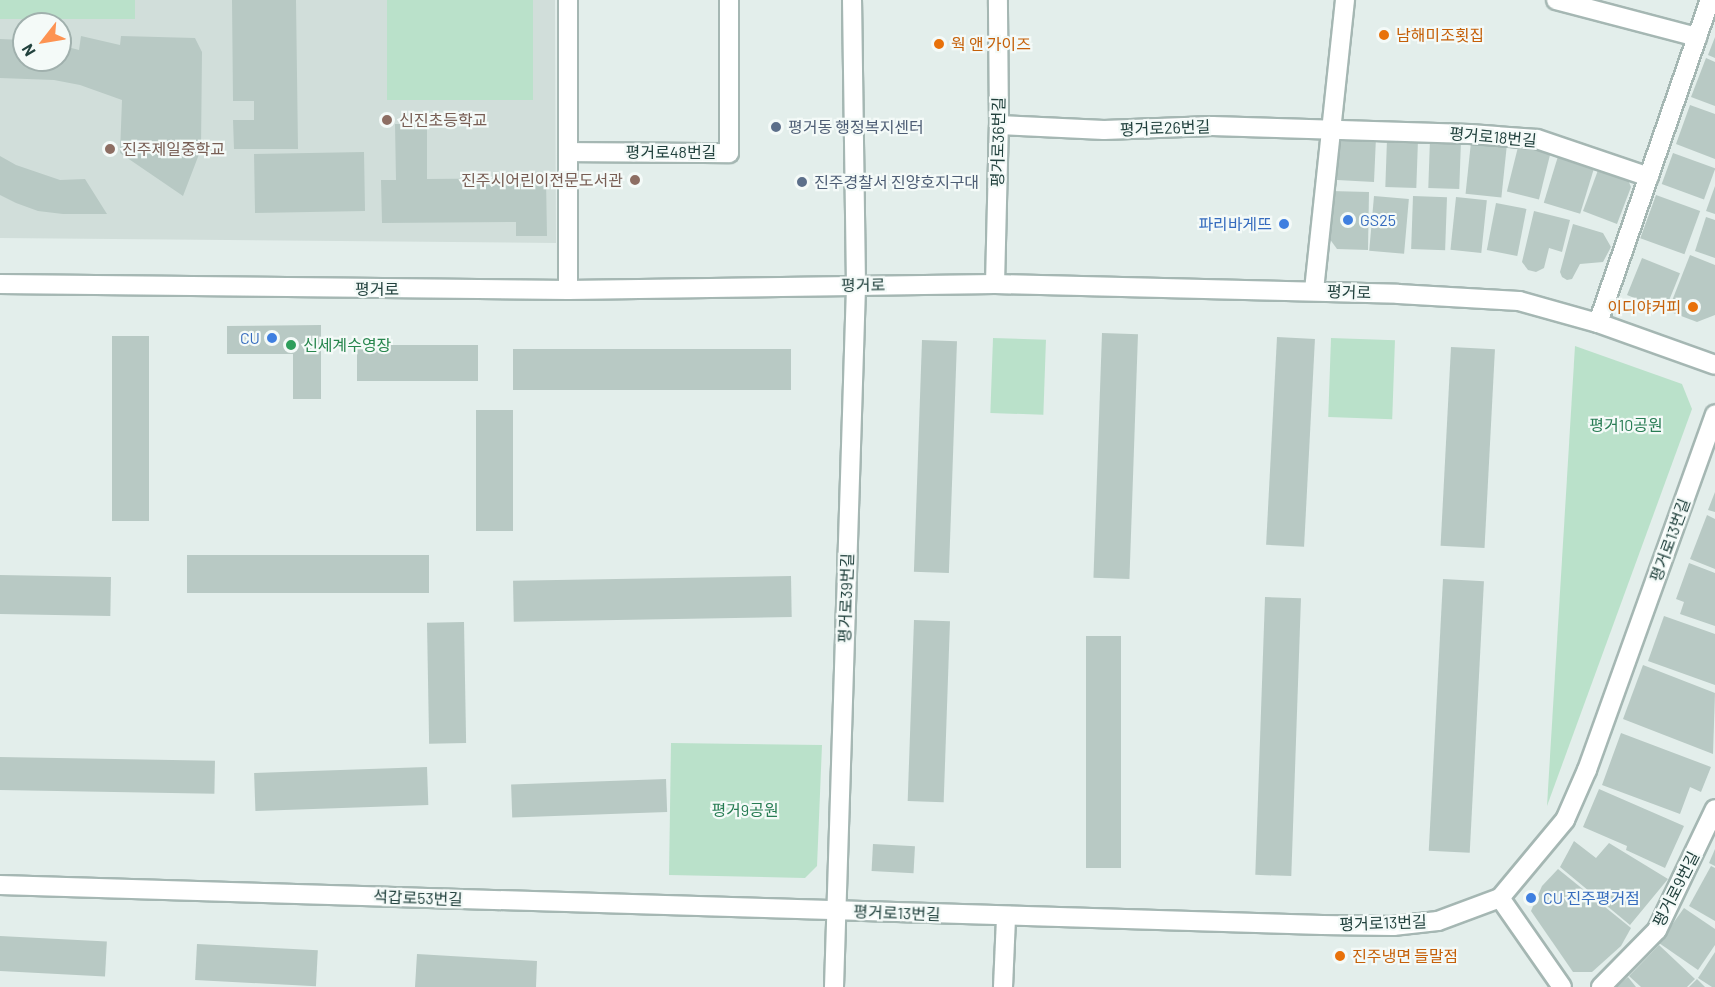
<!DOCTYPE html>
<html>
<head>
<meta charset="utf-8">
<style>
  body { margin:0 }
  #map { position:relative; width:1715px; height:987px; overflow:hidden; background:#e3eeeb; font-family:Barlow,"Noto Sans KR",sans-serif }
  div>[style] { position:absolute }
  .built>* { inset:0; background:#d1deda }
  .green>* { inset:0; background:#bae1ca; transform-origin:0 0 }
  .building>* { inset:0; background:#b8c9c4; transform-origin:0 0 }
  .roads { filter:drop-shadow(2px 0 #a5b7b3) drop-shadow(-2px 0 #a5b7b3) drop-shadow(0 2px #a5b7b3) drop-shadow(0 -2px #a5b7b3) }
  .minor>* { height:18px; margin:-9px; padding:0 9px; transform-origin:9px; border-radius:9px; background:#fff }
  .tertiary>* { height:18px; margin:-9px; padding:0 9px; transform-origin:9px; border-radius:9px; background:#fff }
  .dots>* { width:16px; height:16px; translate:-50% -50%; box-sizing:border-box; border:3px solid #f4faf8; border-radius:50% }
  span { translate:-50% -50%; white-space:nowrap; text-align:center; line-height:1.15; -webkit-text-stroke:4.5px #f4faf8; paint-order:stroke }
  .food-label { font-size:16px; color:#c56008 }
  .left { translate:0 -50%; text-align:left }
  .right { translate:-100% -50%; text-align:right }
  .education-label { font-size:16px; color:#785e54 }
  .service-label { font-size:16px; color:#4e5e75 }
  .street-label { font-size:16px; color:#21413d }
  .shop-label { font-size:16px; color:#366cbe }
  .leisure-label { font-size:16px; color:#27864d }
  .park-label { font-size:16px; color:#277c53 }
  .north { position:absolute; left:12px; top:12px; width:60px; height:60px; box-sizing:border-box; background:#f4faf8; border:2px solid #a0b0ad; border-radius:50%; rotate:239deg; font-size:16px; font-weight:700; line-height:24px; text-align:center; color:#21413d }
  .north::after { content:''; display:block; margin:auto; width:21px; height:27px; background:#fd9352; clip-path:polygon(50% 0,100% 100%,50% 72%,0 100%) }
</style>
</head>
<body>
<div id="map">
  <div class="built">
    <i style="clip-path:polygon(evenodd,0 0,555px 0,556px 243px,0 238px,0 0,24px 24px,60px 24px,60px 60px,24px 60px,24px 24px)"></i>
  </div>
  <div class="green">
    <i style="left:0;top:0;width:135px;height:19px"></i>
    <i style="left:387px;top:0;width:146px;height:100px"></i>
    <i style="left:993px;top:338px;width:53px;height:75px;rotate:2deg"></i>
    <i style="left:1331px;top:338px;width:64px;height:79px;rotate:2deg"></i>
    <i style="clip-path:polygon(1575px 346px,1682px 384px,1692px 409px,1547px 806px)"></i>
    <i style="clip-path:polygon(671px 743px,822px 745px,817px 866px,805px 878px,669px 875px)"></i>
  </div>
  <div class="building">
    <i style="clip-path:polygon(232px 0,296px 0,298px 149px,234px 149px,233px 120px,254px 120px,254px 101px,233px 101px)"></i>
    <i style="clip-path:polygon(81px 36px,120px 45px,121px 36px,195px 38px,202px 52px,201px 149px,183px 196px,120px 153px,122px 100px,80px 85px,54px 80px,0 78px,0 39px,24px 40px,24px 60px,60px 60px,60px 45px,79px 50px)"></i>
    <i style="clip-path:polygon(1715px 37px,1715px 58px,1708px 55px)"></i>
    <i style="clip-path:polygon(1706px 58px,1715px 62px,1715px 106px,1691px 97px)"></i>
    <i style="clip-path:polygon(1690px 105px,1715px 114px,1715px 159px,1676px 144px)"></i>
    <i style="clip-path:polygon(395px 124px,427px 124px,427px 179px,546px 178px,547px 236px,516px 236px,516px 222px,382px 223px,381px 180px,396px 180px)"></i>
    <i style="clip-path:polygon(1346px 135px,1376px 137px,1374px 182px,1337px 180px,1339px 143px)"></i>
    <i style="left:1387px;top:139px;width:31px;height:48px;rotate:2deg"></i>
    <i style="left:1430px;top:139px;width:31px;height:49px;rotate:2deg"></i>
    <i style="left:1471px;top:142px;width:36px;height:52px;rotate:6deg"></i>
    <i style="left:1519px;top:143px;width:33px;height:50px;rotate:14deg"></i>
    <i style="left:364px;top:152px;width:59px;height:110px;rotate:89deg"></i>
    <i style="left:1559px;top:153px;width:38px;height:52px;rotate:17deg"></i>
    <i style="left:1673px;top:153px;width:45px;height:33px;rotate:20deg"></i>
    <i style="clip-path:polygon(0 156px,16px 165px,60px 180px,85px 179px,107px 214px,63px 214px,38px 211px,16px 203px,0 195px)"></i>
    <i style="clip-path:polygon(1601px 162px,1624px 170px,1631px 187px,1617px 224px,1583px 211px)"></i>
    <i style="clip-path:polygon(1715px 186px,1715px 214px,1706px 211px)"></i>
    <i style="clip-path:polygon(1330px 191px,1369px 192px,1368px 250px,1337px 249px,1329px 238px)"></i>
    <i style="left:1656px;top:195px;width:47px;height:46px;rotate:20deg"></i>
    <i style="left:1374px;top:196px;width:35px;height:55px;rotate:5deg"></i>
    <i style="left:1413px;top:196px;width:34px;height:53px;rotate:2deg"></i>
    <i style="left:1456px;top:197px;width:31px;height:53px;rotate:6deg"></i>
    <i style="left:1496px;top:203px;width:31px;height:48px;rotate:11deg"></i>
    <i style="clip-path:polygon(1534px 211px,1570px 220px,1562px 252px,1549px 248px,1544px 268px,1536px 272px,1528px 270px,1522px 262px)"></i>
    <i style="clip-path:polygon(1706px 217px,1715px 220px,1715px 258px,1695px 251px)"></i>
    <i style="clip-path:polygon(1573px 224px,1603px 233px,1611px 247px,1603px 262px,1580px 264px,1572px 279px,1567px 280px,1562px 277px,1560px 272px)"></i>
    <i style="clip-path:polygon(1690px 255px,1715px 265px,1715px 315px,1697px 322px,1668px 311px)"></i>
    <i style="left:1642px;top:258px;width:41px;height:40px;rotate:22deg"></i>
    <i style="clip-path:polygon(321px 325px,321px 399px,293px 399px,293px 354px,227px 354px,227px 326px)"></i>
    <i style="left:1102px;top:333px;width:36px;height:245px;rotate:2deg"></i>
    <i style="left:112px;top:336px;width:37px;height:185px"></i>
    <i style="left:1277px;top:337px;width:38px;height:208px;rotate:3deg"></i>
    <i style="left:922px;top:340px;width:35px;height:232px;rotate:2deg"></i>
    <i style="left:478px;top:345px;width:36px;height:121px;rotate:90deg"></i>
    <i style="left:1451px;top:347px;width:44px;height:199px;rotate:3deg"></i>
    <i style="left:791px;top:349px;width:41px;height:278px;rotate:90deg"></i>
    <i style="left:476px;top:410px;width:37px;height:121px"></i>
    <i style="clip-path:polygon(1715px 492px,1715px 512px,1708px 510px)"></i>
    <i style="clip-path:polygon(1707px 515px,1715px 519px,1715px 569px,1690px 559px)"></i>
    <i style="left:429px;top:555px;width:38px;height:242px;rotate:90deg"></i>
    <i style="clip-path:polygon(1689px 563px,1715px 573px,1715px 626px,1680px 614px,1684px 602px,1676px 599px)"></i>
    <i style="left:0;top:575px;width:111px;height:39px;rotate:1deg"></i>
    <i style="left:791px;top:576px;width:41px;height:278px;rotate:89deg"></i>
    <i style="left:1443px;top:579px;width:41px;height:272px;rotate:3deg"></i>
    <i style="left:1265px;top:597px;width:36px;height:278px;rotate:2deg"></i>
    <i style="clip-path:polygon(1664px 616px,1715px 634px,1715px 685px,1648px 661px)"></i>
    <i style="left:914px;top:620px;width:36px;height:181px;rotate:2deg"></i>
    <i style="left:464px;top:622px;width:121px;height:37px;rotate:89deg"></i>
    <i style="left:1086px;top:636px;width:35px;height:232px"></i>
    <i style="clip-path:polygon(1643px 665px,1715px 693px,1713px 754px,1623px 719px)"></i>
    <i style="clip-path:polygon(1621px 733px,1711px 767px,1701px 792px,1690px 787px,1680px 814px,1602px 785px)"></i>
    <i style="left:0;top:757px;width:215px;height:33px;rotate:1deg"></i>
    <i style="left:427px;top:767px;width:38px;height:173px;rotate:88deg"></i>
    <i style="left:666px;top:779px;width:33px;height:155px;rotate:88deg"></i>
    <i style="clip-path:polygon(1599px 789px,1684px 826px,1665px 868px,1626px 850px,1627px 846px,1583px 827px)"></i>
    <i style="clip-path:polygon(1574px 841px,1596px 858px,1609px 843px,1668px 879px,1630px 925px,1560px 867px)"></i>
    <i style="left:873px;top:844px;width:42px;height:27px;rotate:3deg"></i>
    <i style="clip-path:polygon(1715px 849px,1715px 866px,1709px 863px)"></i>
    <i style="clip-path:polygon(1711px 866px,1715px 868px,1715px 921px,1689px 906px)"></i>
    <i style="clip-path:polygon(1558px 869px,1631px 928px,1621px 946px,1592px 972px,1573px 972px,1531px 911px,1542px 886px)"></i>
    <i style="clip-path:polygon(1684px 908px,1715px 929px,1715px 945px,1698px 970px,1659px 943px)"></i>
    <i style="left:0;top:936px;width:107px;height:35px;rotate:3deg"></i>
    <i style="left:197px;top:944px;width:121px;height:36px;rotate:3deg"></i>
    <i style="clip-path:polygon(1659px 945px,1695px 979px,1687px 987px,1641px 987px,1629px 976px)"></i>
    <i style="clip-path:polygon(1715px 952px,1715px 987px,1712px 987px,1698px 978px)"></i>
    <i style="clip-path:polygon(417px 954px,537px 961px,536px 987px,415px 987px)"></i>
    <i style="clip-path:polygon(1628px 977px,1636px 987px,1616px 987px)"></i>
    <i style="clip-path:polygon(1697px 979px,1705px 987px,1689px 987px)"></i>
  </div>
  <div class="roads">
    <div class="minor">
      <i style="left:1556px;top:0;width:146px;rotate:14.7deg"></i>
      <i style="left:999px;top:125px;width:105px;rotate:2.7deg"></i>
      <i style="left:1104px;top:130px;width:108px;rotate:-2.1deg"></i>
      <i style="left:1212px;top:126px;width:258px;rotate:1.8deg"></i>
      <i style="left:1470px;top:134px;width:67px;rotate:4.3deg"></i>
      <i style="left:1537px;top:139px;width:118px;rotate:18.7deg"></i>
      <i style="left:568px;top:152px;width:161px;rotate:0.4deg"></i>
      <i style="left:729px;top:153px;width:153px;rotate:-90deg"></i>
      <i style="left:995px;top:284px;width:159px;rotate:-88.6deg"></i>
      <i style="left:999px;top:125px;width:125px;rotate:-90.5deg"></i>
      <i style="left:568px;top:290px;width:290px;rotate:-90deg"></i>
      <i style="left:1314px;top:290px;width:292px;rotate:-83.9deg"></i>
      <i style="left:1598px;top:323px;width:342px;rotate:-70.9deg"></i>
      <i style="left:0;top:885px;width:1323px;rotate:1.73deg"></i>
      <i style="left:1322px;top:925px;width:71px;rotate:0.8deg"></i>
      <i style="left:1393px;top:926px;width:45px;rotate:-6.3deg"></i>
      <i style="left:1438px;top:921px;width:66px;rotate:-20.4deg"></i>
      <i style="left:1500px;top:898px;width:102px;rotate:-50.2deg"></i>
      <i style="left:1565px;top:820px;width:55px;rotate:-66.3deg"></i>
      <i style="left:1587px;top:770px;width:378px;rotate:-70.2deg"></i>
      <i style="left:1500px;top:898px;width:108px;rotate:55.1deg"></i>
      <i style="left:1003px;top:987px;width:70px;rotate:-87.5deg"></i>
      <i style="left:1601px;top:987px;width:80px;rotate:-45.5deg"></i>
      <i style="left:1657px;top:930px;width:134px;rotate:-64.4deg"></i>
    </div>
    <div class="tertiary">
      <i style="left:0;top:284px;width:568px;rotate:0.61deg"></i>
      <i style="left:568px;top:290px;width:427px;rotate:-0.8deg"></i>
      <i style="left:995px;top:284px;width:403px;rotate:1.4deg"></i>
      <i style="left:1398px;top:294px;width:121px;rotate:3.3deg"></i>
      <i style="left:1519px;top:301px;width:82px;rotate:15.6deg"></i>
      <i style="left:1598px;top:323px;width:124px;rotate:19.7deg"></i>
      <i style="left:834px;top:987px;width:702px;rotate:-88.2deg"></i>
      <i style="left:856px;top:285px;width:285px;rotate:-90.8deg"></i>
    </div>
  </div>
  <div class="dots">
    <i style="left:1384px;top:35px;background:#e8710a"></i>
    <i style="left:939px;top:44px;background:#e8710a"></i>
    <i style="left:387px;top:120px;background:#8d6e63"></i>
    <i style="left:776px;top:127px;background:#5c6f8a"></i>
    <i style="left:110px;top:149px;background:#8d6e63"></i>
    <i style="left:635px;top:180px;background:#8d6e63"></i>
    <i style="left:802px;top:182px;background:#5c6f8a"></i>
    <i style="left:1348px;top:220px;background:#3f7fe0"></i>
    <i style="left:1284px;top:224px;background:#3f7fe0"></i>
    <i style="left:1693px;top:307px;background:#e8710a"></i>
    <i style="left:272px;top:338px;background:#3f7fe0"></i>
    <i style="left:291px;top:345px;background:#2e9e5b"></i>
    <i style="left:1531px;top:898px;background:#3f7fe0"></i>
    <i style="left:1340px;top:956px;background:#e8710a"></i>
  </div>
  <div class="food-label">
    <span class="left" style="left:1396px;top:35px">남해미조횟집</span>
    <span class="left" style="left:951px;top:44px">웍 앤 가이즈</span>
    <span class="right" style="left:1681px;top:307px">이디야커피</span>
    <span class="left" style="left:1352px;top:956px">진주냉면 들말점</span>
  </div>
  <div class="education-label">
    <span class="left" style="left:399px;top:120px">신진초등학교</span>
    <span class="left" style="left:122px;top:149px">진주제일중학교</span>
    <span class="right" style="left:623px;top:180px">진주시어린이전문도서관</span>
  </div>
  <div class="service-label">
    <span class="left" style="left:788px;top:127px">평거동 행정복지센터</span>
    <span class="left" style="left:814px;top:182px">진주경찰서 진양호지구대</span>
  </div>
  <div class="street-label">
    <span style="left:1165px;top:128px;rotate:-2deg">평거로26번길</span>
    <span style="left:1493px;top:137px;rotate:5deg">평거로18번길</span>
    <span style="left:998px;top:142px;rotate:-89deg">평거로36번길</span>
    <span style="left:671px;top:152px">평거로48번길</span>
    <span style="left:863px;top:285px;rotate:-1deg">평거로</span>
    <span style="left:377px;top:289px">평거로</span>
    <span style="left:1349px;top:292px;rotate:2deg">평거로</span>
    <span style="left:1670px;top:540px;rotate:-70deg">평거로13번길</span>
    <span style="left:846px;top:598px;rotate:-88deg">평거로39번길</span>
    <span style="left:1676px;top:889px;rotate:-63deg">평거로9번길</span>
    <span style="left:418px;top:898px;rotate:2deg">석갑로53번길</span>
    <span style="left:897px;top:913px;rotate:2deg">평거로13번길</span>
    <span style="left:1383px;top:923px;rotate:-2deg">평거로13번길</span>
  </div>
  <div class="shop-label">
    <span class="left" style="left:1360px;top:220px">GS25</span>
    <span class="right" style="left:1272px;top:224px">파리바게뜨</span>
    <span class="right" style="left:260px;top:338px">CU</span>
    <span class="left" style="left:1543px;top:898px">CU 진주평거점</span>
  </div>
  <div class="leisure-label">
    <span class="left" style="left:303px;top:345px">신세계수영장</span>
  </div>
  <div class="park-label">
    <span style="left:1626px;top:425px">평거10공원</span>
    <span style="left:745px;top:810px">평거9공원</span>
  </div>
  <div class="north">N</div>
</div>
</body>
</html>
